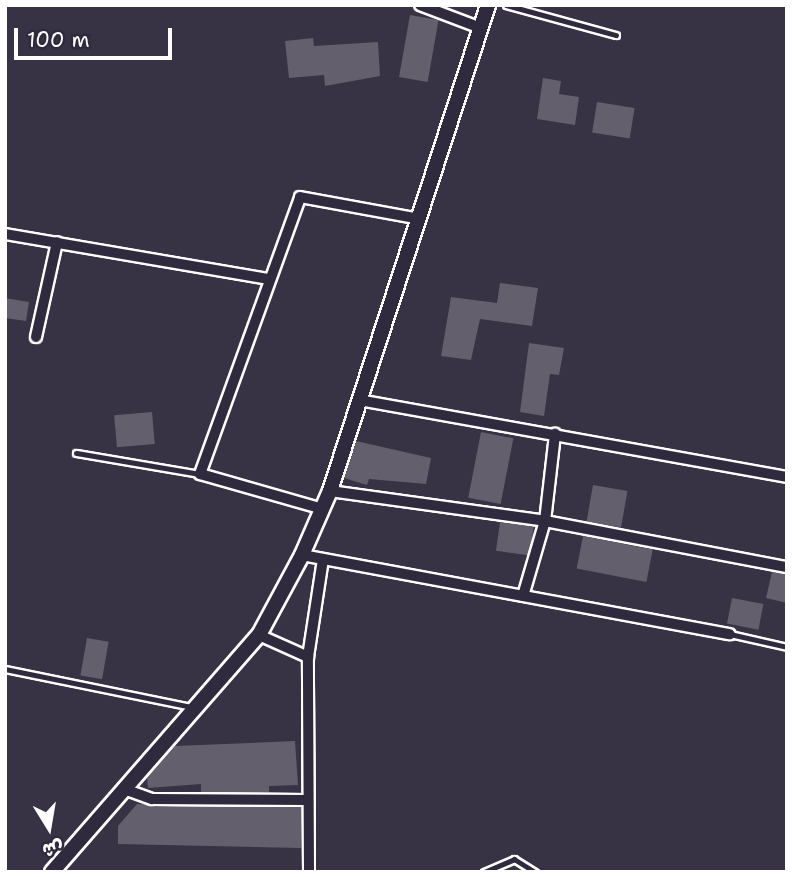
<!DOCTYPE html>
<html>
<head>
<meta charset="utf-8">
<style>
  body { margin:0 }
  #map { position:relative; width:792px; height:877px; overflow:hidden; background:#373345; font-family:"Shantell Sans","Playpen Sans Arabic",sans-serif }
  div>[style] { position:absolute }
  .building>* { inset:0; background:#635f6d; transform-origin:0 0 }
  .roads { filter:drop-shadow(2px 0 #fff) drop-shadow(-2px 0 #fff) drop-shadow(0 2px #fff) drop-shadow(0 -2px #fff) }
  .service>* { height:5px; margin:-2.5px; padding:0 2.5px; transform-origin:2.5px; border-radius:2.5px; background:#2f2a3d }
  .minor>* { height:10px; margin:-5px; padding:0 5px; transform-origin:5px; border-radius:5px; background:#2f2a3d }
  .secondary>* { height:14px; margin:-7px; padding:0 7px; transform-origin:7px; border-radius:7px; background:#2f2a3d }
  span { translate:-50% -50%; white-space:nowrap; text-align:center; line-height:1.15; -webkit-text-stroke:7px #2f2a3d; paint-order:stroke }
  .frame { position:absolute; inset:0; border:7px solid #fff; pointer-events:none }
  .north { position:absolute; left:14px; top:793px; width:70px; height:70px; -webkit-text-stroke:5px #2f2a3d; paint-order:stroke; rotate:169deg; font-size:19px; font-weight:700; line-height:28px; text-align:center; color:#fff }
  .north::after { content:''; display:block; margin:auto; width:24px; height:32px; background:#fff; clip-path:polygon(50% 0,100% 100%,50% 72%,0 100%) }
  .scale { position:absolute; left:14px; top:28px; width:158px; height:32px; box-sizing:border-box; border:4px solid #fff; border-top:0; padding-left:9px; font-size:21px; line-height:24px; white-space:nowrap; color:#fff; -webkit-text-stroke:5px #2f2a3d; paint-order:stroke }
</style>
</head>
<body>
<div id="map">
  <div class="building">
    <i style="left:410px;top:15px;width:29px;height:63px;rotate:10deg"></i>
    <i style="clip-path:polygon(313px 38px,314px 46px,378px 42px,380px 76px,325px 86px,324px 75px,289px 78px,285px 41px)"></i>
    <i style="clip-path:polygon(543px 78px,561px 81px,559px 94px,579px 97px,575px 125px,537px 119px)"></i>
    <i style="left:597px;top:102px;width:38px;height:31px;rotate:9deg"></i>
    <i style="clip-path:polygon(500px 283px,538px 288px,532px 326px,480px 319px,471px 360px,441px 356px,451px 297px,497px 303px)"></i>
    <i style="clip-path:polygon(5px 298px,29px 302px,26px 321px,5px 318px)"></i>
    <i style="clip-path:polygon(529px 343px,564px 348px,559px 375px,550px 374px,544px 416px,520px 412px)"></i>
    <i style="left:152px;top:412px;width:32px;height:38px;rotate:85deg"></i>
    <i style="left:481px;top:432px;width:33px;height:67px;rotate:11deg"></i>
    <i style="clip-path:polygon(356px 441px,431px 458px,426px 484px,369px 479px,367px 485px,344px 478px)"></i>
    <i style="left:593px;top:485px;width:35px;height:37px;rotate:10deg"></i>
    <i style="left:500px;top:522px;width:34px;height:29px;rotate:8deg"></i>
    <i style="left:583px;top:536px;width:71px;height:33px;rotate:11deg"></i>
    <i style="clip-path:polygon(772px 572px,787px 574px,787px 603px,766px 598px)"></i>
    <i style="left:732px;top:598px;width:32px;height:26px;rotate:11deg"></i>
    <i style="left:87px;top:638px;width:22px;height:38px;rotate:10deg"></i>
    <i style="clip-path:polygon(295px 741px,298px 785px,269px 786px,269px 792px,201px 792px,201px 784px,148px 788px,147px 778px,175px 746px)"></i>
    <i style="clip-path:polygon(137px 804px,301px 807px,301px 848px,118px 844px,118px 826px)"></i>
  </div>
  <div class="roads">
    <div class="service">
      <i style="left:506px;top:5px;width:114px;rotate:15.3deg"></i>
      <i style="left:76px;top:453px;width:126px;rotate:9.6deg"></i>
      <i style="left:730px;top:634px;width:58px;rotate:12.8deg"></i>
      <i style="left:5px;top:669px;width:191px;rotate:11.5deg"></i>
      <i style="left:484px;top:872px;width:33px;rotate:-23deg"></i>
      <i style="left:514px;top:859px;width:25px;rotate:32deg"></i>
    </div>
    <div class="minor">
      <i style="left:420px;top:5px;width:65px;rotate:20.7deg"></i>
      <i style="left:5px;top:234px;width:266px;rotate:9.7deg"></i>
      <i style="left:36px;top:337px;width:97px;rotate:-77.5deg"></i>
      <i style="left:359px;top:400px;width:435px;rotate:10.2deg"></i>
      <i style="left:330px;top:491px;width:217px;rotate:7.9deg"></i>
      <i style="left:545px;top:521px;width:246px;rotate:10.8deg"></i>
      <i style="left:323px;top:509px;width:128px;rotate:-164.1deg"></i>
      <i style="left:200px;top:474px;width:294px;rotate:-70.1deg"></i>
      <i style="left:300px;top:197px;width:122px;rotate:10.4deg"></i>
      <i style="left:302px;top:555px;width:435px;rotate:10.5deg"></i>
      <i style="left:523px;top:596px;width:78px;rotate:-73.7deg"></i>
      <i style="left:545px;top:521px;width:88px;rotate:-83.4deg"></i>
      <i style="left:259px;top:635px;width:54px;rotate:24.2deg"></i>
      <i style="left:127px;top:790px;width:27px;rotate:20deg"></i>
      <i style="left:152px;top:799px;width:155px;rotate:0.4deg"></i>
      <i style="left:309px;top:872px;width:215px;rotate:-90.3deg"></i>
      <i style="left:308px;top:657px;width:99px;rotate:-81.3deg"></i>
    </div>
    <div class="secondary">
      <i style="left:52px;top:872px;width:315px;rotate:-48.9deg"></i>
      <i style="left:259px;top:635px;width:91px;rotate:-61.7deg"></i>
      <i style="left:302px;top:555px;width:70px;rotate:-66.4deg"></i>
      <i style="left:330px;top:491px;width:511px;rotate:-71.99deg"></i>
    </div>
  </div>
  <div class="frame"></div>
  <div class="north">ش</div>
  <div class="scale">100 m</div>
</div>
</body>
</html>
